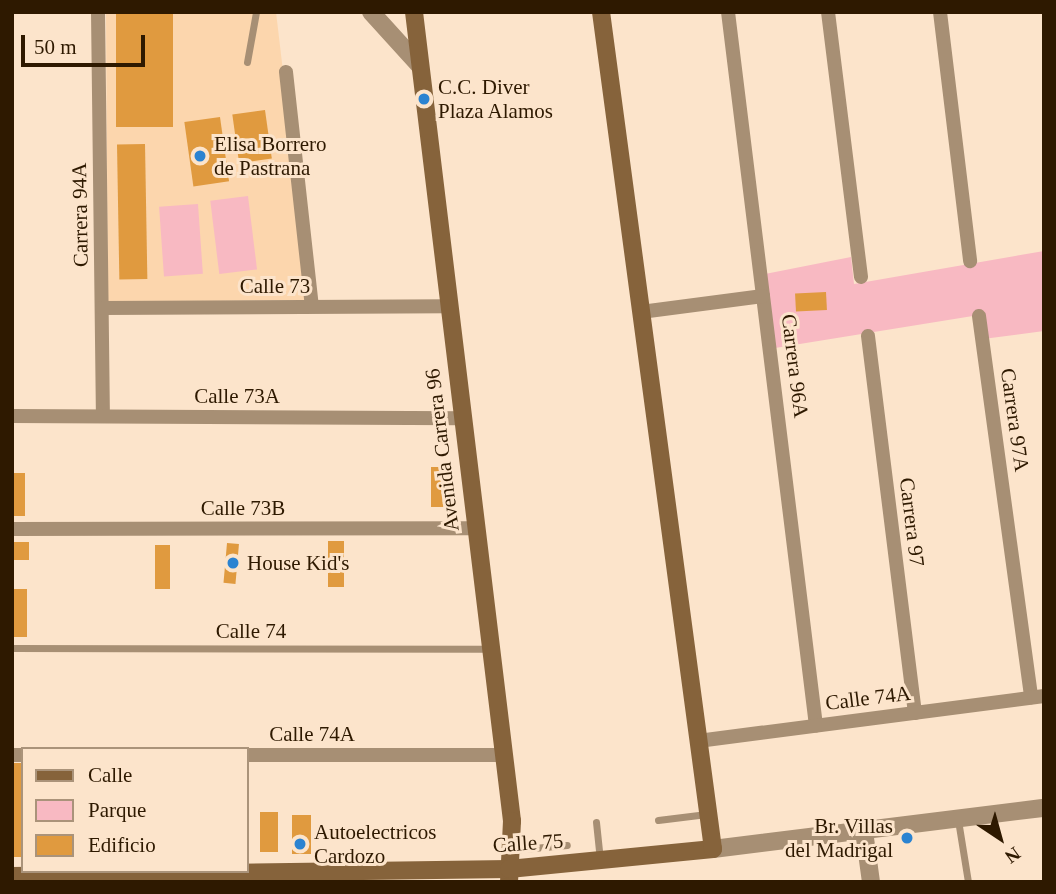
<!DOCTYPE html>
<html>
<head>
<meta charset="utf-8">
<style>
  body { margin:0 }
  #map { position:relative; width:1056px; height:894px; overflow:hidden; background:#fce4cb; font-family:Georgia,serif }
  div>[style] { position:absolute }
  .built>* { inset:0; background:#fcd6ad }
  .green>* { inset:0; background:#f8b9c2; transform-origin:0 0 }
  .building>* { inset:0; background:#e09a3f; transform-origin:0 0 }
  .service>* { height:7px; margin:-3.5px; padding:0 3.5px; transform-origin:3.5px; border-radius:3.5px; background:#a78f74 }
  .minor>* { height:14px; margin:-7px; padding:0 7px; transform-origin:7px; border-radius:7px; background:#a78f74 }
  .tertiary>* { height:18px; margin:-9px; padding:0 9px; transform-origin:9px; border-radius:9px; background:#a78f74 }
  .secondary>* { height:18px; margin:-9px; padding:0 9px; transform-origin:9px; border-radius:9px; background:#86633b }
  .dots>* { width:19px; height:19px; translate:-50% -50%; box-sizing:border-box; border:4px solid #fce4cb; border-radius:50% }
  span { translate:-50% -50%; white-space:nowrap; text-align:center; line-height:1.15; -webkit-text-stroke:6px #fce4cb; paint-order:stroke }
  .poi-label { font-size:21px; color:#2e1900 }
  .left { translate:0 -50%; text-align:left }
  .right { translate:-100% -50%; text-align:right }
  .street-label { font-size:21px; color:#2e1900 }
  .frame { position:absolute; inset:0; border:14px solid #2e1900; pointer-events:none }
  .legend { position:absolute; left:21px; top:747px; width:228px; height:126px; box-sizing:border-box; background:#fce4cb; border:2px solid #aa937a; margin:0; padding:9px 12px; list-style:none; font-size:21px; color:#2e1900 }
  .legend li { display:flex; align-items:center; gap:14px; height:35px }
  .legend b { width:35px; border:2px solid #aa937a }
  .north { position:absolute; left:965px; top:803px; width:70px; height:70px; -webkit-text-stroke:5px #fce4cb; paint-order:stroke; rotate:144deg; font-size:19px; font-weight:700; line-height:28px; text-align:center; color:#2e1900 }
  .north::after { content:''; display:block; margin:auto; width:24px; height:32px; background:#2e1900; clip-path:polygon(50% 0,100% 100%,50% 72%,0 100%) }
  .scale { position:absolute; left:21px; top:35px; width:124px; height:32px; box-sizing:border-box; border:4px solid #2e1900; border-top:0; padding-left:9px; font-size:21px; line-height:24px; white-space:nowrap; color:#2e1900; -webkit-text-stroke:5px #fce4cb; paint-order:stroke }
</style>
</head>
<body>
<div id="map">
  <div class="built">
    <i style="clip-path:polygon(106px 12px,276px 12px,310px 300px,108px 302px)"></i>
  </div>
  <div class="green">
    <i style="left:248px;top:196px;width:74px;height:38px;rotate:83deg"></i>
    <i style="left:198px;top:204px;width:70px;height:39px;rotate:86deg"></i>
    <i style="clip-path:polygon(1044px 251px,1044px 331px,983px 339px,979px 315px,775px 348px,765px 274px,851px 257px,854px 284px)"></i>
  </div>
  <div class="building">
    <i style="left:116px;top:12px;width:57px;height:115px"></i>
    <i style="left:265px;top:110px;width:49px;height:33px;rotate:82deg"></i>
    <i style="left:220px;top:117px;width:65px;height:36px;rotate:82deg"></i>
    <i style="left:145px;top:144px;width:135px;height:28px;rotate:89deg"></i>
    <i style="left:826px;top:292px;width:18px;height:31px;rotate:87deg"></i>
    <i style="left:452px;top:467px;width:40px;height:21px;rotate:90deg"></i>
    <i style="left:12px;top:473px;width:13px;height:43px"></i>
    <i style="left:344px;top:541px;width:46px;height:16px;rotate:90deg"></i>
    <i style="left:12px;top:542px;width:17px;height:18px"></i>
    <i style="left:227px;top:543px;width:12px;height:40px;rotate:5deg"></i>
    <i style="left:155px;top:545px;width:15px;height:44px"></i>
    <i style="left:12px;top:589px;width:15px;height:48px"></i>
    <i style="clip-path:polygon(12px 763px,21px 763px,23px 857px,12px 857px)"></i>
    <i style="left:260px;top:812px;width:18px;height:40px"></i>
    <i style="left:292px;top:815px;width:19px;height:39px"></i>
  </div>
  <div class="service">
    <i style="left:247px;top:62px;width:51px;rotate:-79.8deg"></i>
    <i style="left:12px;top:648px;width:477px;rotate:0.1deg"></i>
    <i style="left:658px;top:820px;width:49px;rotate:-7deg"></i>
    <i style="left:958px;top:820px;width:63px;rotate:80.8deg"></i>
    <i style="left:596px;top:822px;width:38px;rotate:84deg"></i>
    <i style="left:511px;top:850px;width:56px;rotate:-5.1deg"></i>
  </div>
  <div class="minor">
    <i style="left:98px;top:12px;width:404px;rotate:89.3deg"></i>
    <i style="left:728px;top:12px;width:719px;rotate:82.97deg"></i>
    <i style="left:828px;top:12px;width:267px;rotate:82.9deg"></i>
    <i style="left:940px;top:12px;width:251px;rotate:83.1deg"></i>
    <i style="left:286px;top:72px;width:235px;rotate:83.7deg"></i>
    <i style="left:102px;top:308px;width:346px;rotate:-0.3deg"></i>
    <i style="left:641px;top:312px;width:123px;rotate:-7.5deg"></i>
    <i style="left:979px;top:316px;width:385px;rotate:82.2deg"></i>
    <i style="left:868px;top:336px;width:380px;rotate:82.9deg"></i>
    <i style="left:12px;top:416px;width:449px;rotate:0.3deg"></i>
    <i style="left:12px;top:529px;width:462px;rotate:-0.1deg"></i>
    <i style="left:698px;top:741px;width:349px;rotate:-7.4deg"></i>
    <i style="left:12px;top:755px;width:11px"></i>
    <i style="left:247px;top:755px;width:256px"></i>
  </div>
  <div class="tertiary">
    <i style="left:371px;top:12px;width:73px;rotate:47.8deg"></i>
    <i style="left:864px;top:831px;width:51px;rotate:82.2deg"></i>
    <i style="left:713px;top:849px;width:334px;rotate:-7.1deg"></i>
  </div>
  <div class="secondary">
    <i style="left:414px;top:12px;width:815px;rotate:83.09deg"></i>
    <i style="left:512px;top:821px;width:61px;rotate:92.8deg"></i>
    <i style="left:12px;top:876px;width:497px;rotate:-0.8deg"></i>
    <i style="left:509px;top:869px;width:205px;rotate:-5.6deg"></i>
    <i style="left:713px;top:849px;width:844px;rotate:-97.62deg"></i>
  </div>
  <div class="dots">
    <i style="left:424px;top:99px;background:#2b83d1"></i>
    <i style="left:200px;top:156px;background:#2b83d1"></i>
    <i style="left:233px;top:563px;background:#2b83d1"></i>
    <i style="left:907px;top:838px;background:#2b83d1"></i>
    <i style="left:300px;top:844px;background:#2b83d1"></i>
  </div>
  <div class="poi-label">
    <span class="left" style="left:438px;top:99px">C.C. Diver<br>Plaza Alamos</span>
    <span class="left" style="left:214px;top:156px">Elisa Borrero<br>de Pastrana</span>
    <span class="left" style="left:247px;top:563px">House Kid's</span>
    <span class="right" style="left:893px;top:838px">Br. Villas<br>del Madrigal</span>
    <span class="left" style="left:314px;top:844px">Autoelectricos<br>Cardozo</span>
  </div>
  <div class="street-label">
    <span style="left:80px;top:215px;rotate:-91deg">Carrera 94A</span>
    <span style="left:275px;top:286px">Calle 73</span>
    <span style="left:795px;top:366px;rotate:83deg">Carrera 96A</span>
    <span style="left:237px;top:396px">Calle 73A</span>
    <span style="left:1015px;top:420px;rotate:82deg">Carrera 97A</span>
    <span style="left:442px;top:450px;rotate:-97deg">Avenida Carrera 96</span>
    <span style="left:243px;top:508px">Calle 73B</span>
    <span style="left:912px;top:522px;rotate:83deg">Carrera 97</span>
    <span style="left:251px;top:631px">Calle 74</span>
    <span style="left:868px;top:698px;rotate:-7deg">Calle 74A</span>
    <span style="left:312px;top:734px">Calle 74A</span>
    <span style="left:528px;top:843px;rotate:-4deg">Calle 75</span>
  </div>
  <div class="frame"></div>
  <ul class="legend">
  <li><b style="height:9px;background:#86633b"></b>Calle</li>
  <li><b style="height:19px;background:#f8b9c2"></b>Parque</li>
  <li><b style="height:19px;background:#e09a3f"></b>Edificio</li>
  </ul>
  <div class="north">N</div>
  <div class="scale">50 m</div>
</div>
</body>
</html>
